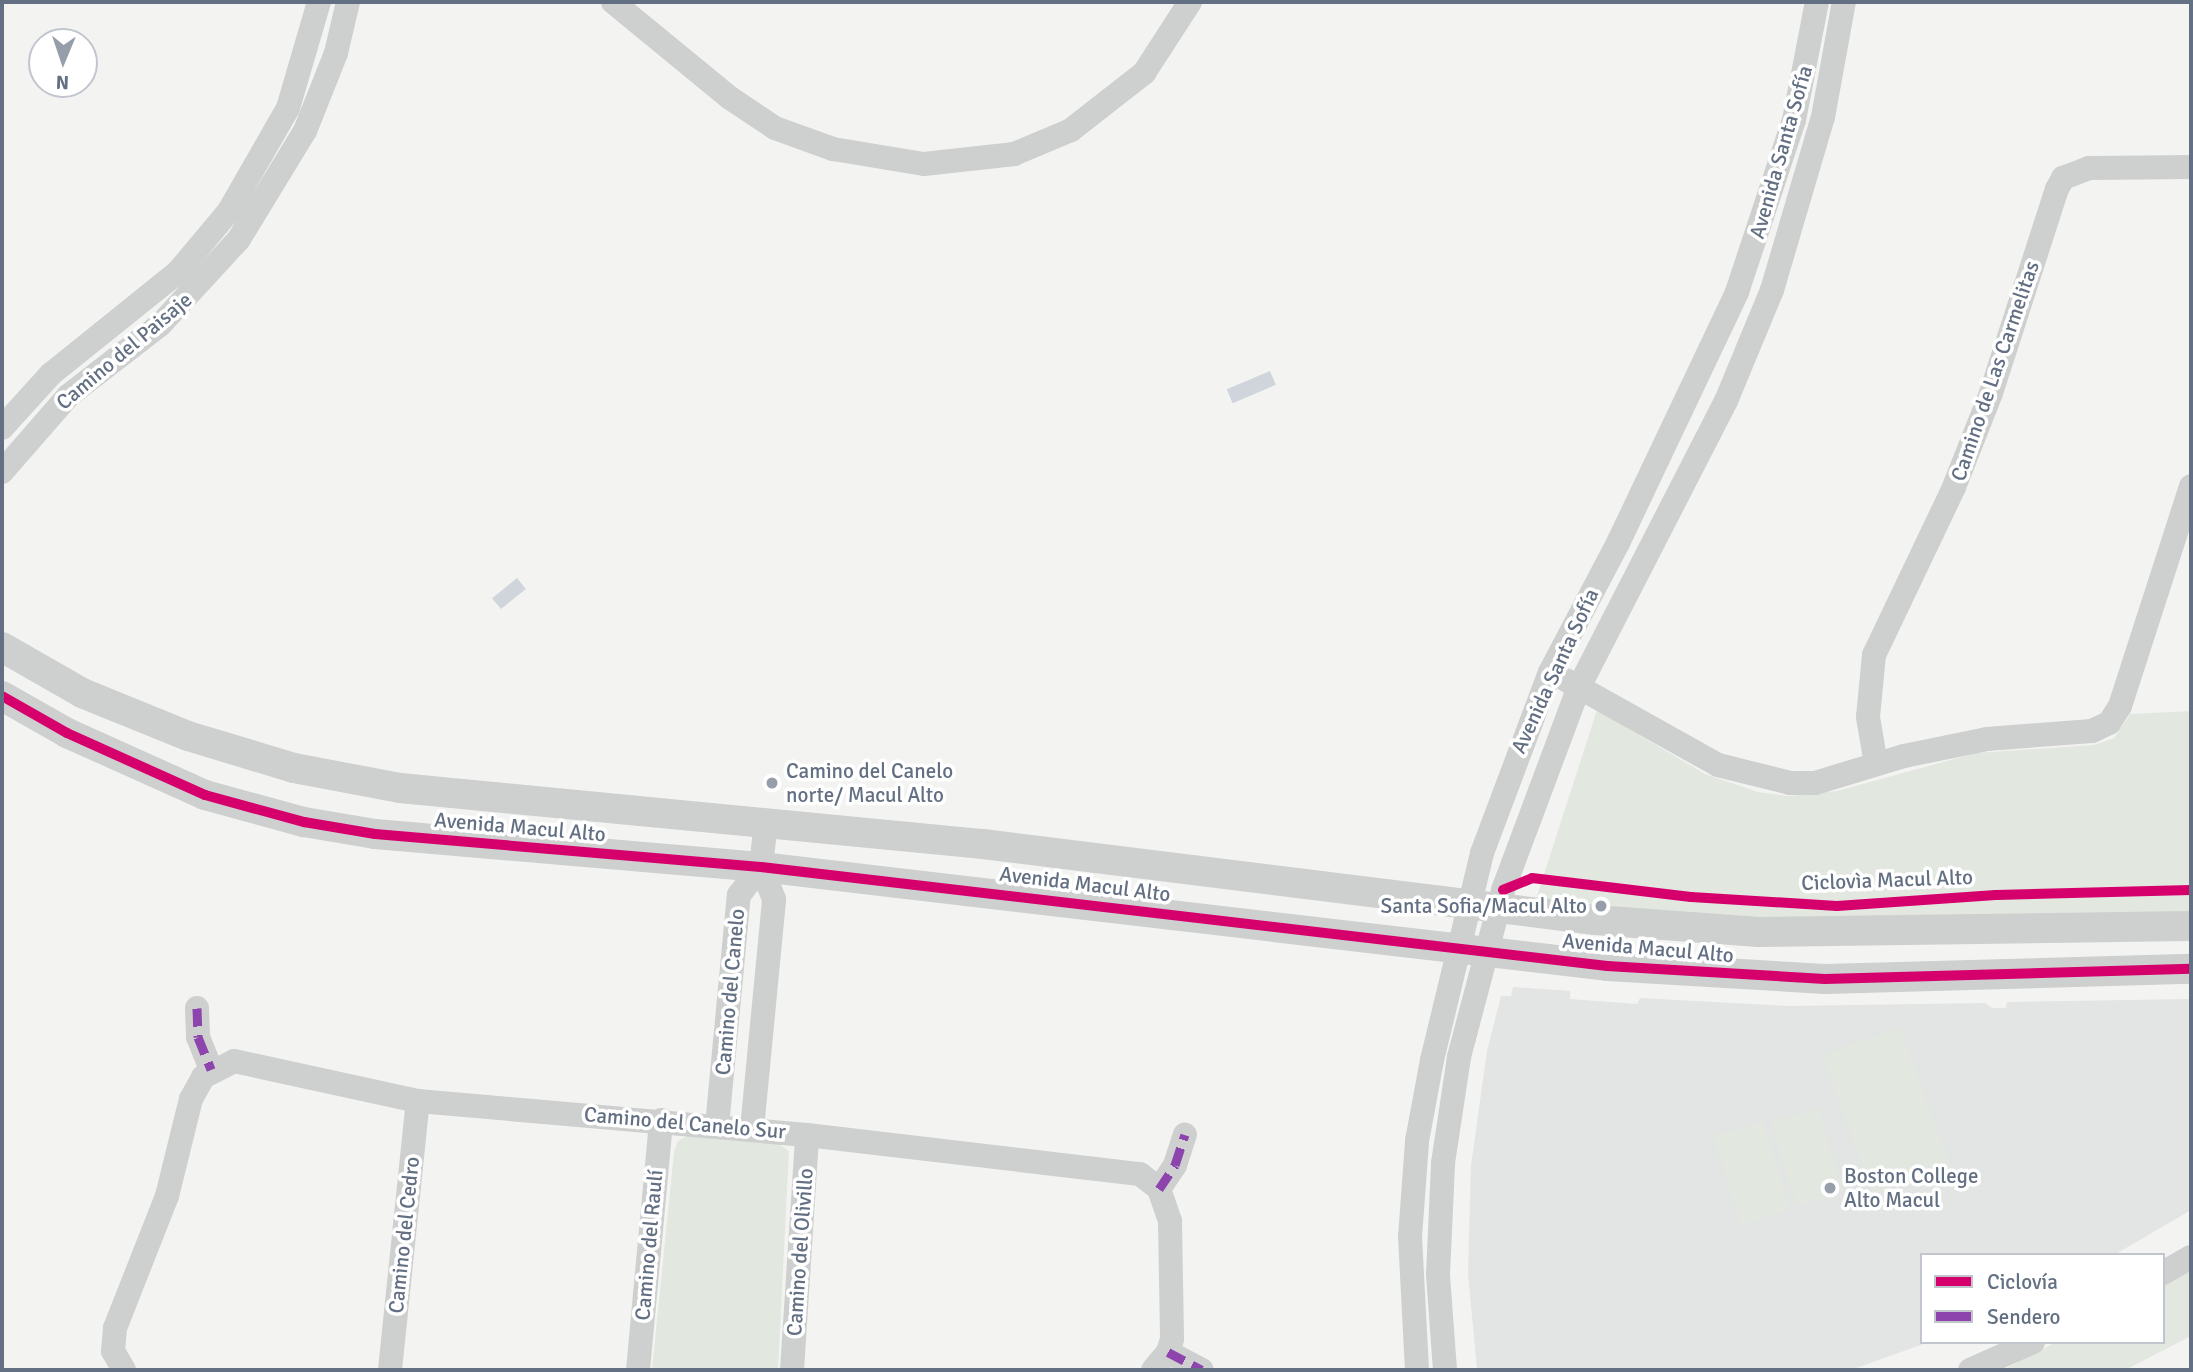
<!DOCTYPE html>
<html>
<head>
<meta charset="utf-8">
<style>
  body { margin:0 }
  #map { position:relative; width:2193px; height:1372px; overflow:hidden; background:#f3f4f2; font-family:Signika,sans-serif }
  div>[style] { position:absolute }
  .built>* { inset:0; background:#e3e4e4 }
  .green>* { inset:0; background:#e2e7e0; transform-origin:0 0 }
  .water>* { inset:0; background:#cfd5da; transform-origin:0 0 }
  .minor>* { height:24px; margin:-12px; padding:0 12px; transform-origin:12px; border-radius:12px; background:#cecfcf }
  .tertiary>* { height:30px; margin:-15px; padding:0 15px; transform-origin:15px; border-radius:15px; background:#cecfcf }
  .quiet>* { height:9px; margin-top:-4.5px; transform-origin:0; background:repeating-linear-gradient(90deg,#8e44ad 0 18px,transparent 0 27px) }
  .cycleway>* { height:10px; margin:-5px; padding:0 5px; transform-origin:5px; border-radius:5px; background:#d6006c }
  .dots>* { width:19px; height:19px; translate:-50% -50%; box-sizing:border-box; border:4px solid #fff; border-radius:50% }
  span { translate:-50% -50%; white-space:nowrap; text-align:center; line-height:1.15; -webkit-text-stroke:7px #fff; paint-order:stroke }
  .street-label { font-size:21px; color:#636f82 }
  .poi-label { font-size:21px; color:#636f82 }
  .left { translate:0 -50%; text-align:left }
  .right { translate:-100% -50%; text-align:right }
  .frame { position:absolute; inset:0; border:4px solid #636f82; pointer-events:none }
  .legend { position:absolute; left:1920px; top:1253px; width:245px; height:91px; box-sizing:border-box; background:#fff; border:2px solid #c1c5cd; margin:0; padding:9px 12px; list-style:none; font-size:21px; color:#636f82 }
  .legend li { display:flex; align-items:center; gap:14px; height:35px }
  .legend b { width:35px; border:2px solid #c1c5cd }
  .north { position:absolute; left:28px; top:28px; width:70px; height:70px; box-sizing:border-box; background:#fff; border:2px solid #c1c5cd; border-radius:50%; rotate:182deg; font-size:19px; font-weight:700; line-height:28px; text-align:center; color:#636f82 }
  .north::after { content:''; display:block; margin:auto; width:24px; height:32px; background:#959ea9; clip-path:polygon(50% 0,100% 100%,50% 72%,0 100%) }
</style>
</head>
<body>
<div id="map">
  <div class="built">
    <i style="clip-path:polygon(1513px 987px,1570px 991px,1570px 999px,1637px 1004px,1640px 998px,1789px 1006px,1985px 1003px,1992px 1008px,2006px 1008px,2007px 1002px,2191px 999px,2191px 1210px,2114px 1255px,1922px 1255px,1922px 1342px,1929px 1342px,1851px 1370px,1477px 1370px,1468px 1274px,1471px 1165px,1487px 1051px,1501px 996px,1511px 996px)"></i>
  </div>
  <div class="green">
    <i style="clip-path:polygon(1597px 710px,1705px 774px,1758px 792px,1788px 796px,1837px 791px,1976px 753px,2094px 745px,2114px 738px,2130px 714px,2191px 711px,2191px 914px,1764px 919px,1535px 902px)"></i>
    <i style="left:1900px;top:1027px;width:149px;height:83px;rotate:70deg"></i>
    <i style="left:1818px;top:1108px;width:88px;height:49px;rotate:73deg"></i>
    <i style="left:1763px;top:1121px;width:93px;height:52px;rotate:73deg"></i>
    <i style="clip-path:polygon(687px 1136px,779px 1144px,789px 1151px,778px 1370px,652px 1370px,674px 1152px,678px 1141px)"></i>
    <i style="clip-path:polygon(2191px 1270px,2191px 1336px,2125px 1370px,2003px 1370px,2056px 1342px,2163px 1342px,2163px 1285px)"></i>
  </div>
  <div class="water">
    <i style="left:1270px;top:371px;width:15px;height:47px;rotate:67deg"></i>
    <i style="left:517px;top:578px;width:14px;height:32px;rotate:51deg"></i>
  </div>
  <div class="minor">
    <i style="left:613px;top:2px;width:151px;rotate:39.4deg"></i>
    <i style="left:730px;top:98px;width:54px;rotate:33.7deg"></i>
    <i style="left:775px;top:128px;width:62px;rotate:19.9deg"></i>
    <i style="left:833px;top:149px;width:92px;rotate:9.4deg"></i>
    <i style="left:924px;top:164px;width:91px;rotate:-6.3deg"></i>
    <i style="left:1014px;top:154px;width:62px;rotate:-22.8deg"></i>
    <i style="left:1071px;top:130px;width:93px;rotate:-38deg"></i>
    <i style="left:1144px;top:73px;width:85px;rotate:-57.1deg"></i>
    <i style="left:2px;top:428px;width:73px;rotate:-47.8deg"></i>
    <i style="left:51px;top:374px;width:163px;rotate:-38.8deg"></i>
    <i style="left:178px;top:272px;width:80px;rotate:-50.1deg"></i>
    <i style="left:229px;top:211px;width:119px;rotate:-60.2deg"></i>
    <i style="left:288px;top:108px;width:110px;rotate:-73.7deg"></i>
    <i style="left:2px;top:472px;width:101px;rotate:-49deg"></i>
    <i style="left:68px;top:396px;width:116px;rotate:-37.7deg"></i>
    <i style="left:160px;top:325px;width:117px;rotate:-47.4deg"></i>
    <i style="left:239px;top:239px;width:127px;rotate:-58.6deg"></i>
    <i style="left:305px;top:131px;width:84px;rotate:-68.3deg"></i>
    <i style="left:336px;top:53px;width:52px;rotate:-76.8deg"></i>
    <i style="left:1566px;top:680px;width:174px;rotate:29.2deg"></i>
    <i style="left:1718px;top:765px;width:74px;rotate:14deg"></i>
    <i style="left:1790px;top:783px;width:25px"></i>
    <i style="left:1815px;top:783px;width:93px;rotate:-16.9deg"></i>
    <i style="left:1904px;top:756px;width:85px;rotate:-11.6deg"></i>
    <i style="left:1987px;top:739px;width:105px;rotate:-4.4deg"></i>
    <i style="left:2092px;top:731px;width:19px;rotate:-25deg"></i>
    <i style="left:2109px;top:723px;width:20px;rotate:-57deg"></i>
    <i style="left:2120px;top:706px;width:231px;rotate:-72.1deg"></i>
    <i style="left:1876px;top:764px;width:48px;rotate:-99.7deg"></i>
    <i style="left:1868px;top:717px;width:62px;rotate:-84.5deg"></i>
    <i style="left:1874px;top:655px;width:186px;rotate:-64.5deg"></i>
    <i style="left:1954px;top:487px;width:101px;rotate:-68.5deg"></i>
    <i style="left:1991px;top:393px;width:214px;rotate:-72.1deg"></i>
    <i style="left:2057px;top:189px;width:13px;rotate:-61deg"></i>
    <i style="left:2063px;top:178px;width:28px;rotate:-21deg"></i>
    <i style="left:2089px;top:168px;width:102px;rotate:-0.6deg"></i>
    <i style="left:197px;top:1008px;width:29px;rotate:88deg"></i>
    <i style="left:198px;top:1037px;width:35px;rotate:68deg"></i>
    <i style="left:717px;top:1126px;width:232px;rotate:-84.6deg"></i>
    <i style="left:739px;top:895px;width:36px;rotate:-52deg"></i>
    <i style="left:752px;top:1129px;width:231px;rotate:-84.5deg"></i>
    <i style="left:774px;top:899px;width:35px;rotate:-112deg"></i>
    <i style="left:761px;top:867px;width:46px;rotate:-83.8deg"></i>
    <i style="left:1159px;top:1189px;width:29px;rotate:-56deg"></i>
    <i style="left:1175px;top:1165px;width:32px;rotate:-72deg"></i>
    <i style="left:2163px;top:1273px;width:32px;rotate:-30deg"></i>
    <i style="left:1168px;top:1352px;width:38px;rotate:28deg"></i>
    <i style="left:124px;top:1370px;width:22px;rotate:-120deg"></i>
    <i style="left:113px;top:1351px;width:23px;rotate:-85deg"></i>
    <i style="left:115px;top:1328px;width:142px;rotate:-68.5deg"></i>
    <i style="left:167px;top:1196px;width:100px;rotate:-76.1deg"></i>
    <i style="left:191px;top:1099px;width:25px;rotate:-61deg"></i>
    <i style="left:203px;top:1077px;width:35px;rotate:-27deg"></i>
    <i style="left:234px;top:1061px;width:188px;rotate:12.3deg"></i>
    <i style="left:418px;top:1101px;width:390px;rotate:5deg"></i>
    <i style="left:807px;top:1135px;width:335px;rotate:6.7deg"></i>
    <i style="left:1140px;top:1174px;width:24px;rotate:38deg"></i>
    <i style="left:1159px;top:1189px;width:34px;rotate:71deg"></i>
    <i style="left:1170px;top:1221px;width:118px;rotate:89deg"></i>
    <i style="left:1172px;top:1339px;width:14px;rotate:107deg"></i>
    <i style="left:1168px;top:1352px;width:23px;rotate:130deg"></i>
    <i style="left:390px;top:1370px;width:270px;rotate:-84.1deg"></i>
    <i style="left:638px;top:1370px;width:251px;rotate:-84.7deg"></i>
    <i style="left:792px;top:1370px;width:235px;rotate:-86.3deg"></i>
    <i style="left:1417px;top:1370px;width:133px;rotate:-93deg"></i>
    <i style="left:1410px;top:1237px;width:96px;rotate:-85.8deg"></i>
    <i style="left:1417px;top:1141px;width:82px;rotate:-79.5deg"></i>
    <i style="left:1432px;top:1060px;width:213px;rotate:-76.4deg"></i>
    <i style="left:1482px;top:853px;width:193px;rotate:-69.4deg"></i>
    <i style="left:1550px;top:672px;width:146px;rotate:-62.2deg"></i>
    <i style="left:1618px;top:543px;width:278px;rotate:-64.6deg"></i>
    <i style="left:1737px;top:292px;width:181px;rotate:-71.7deg"></i>
    <i style="left:1794px;top:120px;width:120px;rotate:-79deg"></i>
    <i style="left:1445px;top:1370px;width:95px;rotate:-94.2deg"></i>
    <i style="left:1438px;top:1275px;width:112px;rotate:-87.4deg"></i>
    <i style="left:1443px;top:1163px;width:107px;rotate:-81.4deg"></i>
    <i style="left:1459px;top:1057px;width:173px;rotate:-75.2deg"></i>
    <i style="left:1503px;top:890px;width:217px;rotate:-69.5deg"></i>
    <i style="left:1579px;top:687px;width:322px;rotate:-62.8deg"></i>
    <i style="left:1726px;top:401px;width:120px;rotate:-67.5deg"></i>
    <i style="left:1772px;top:290px;width:180px;rotate:-73.6deg"></i>
    <i style="left:1823px;top:117px;width:117px;rotate:-79.7deg"></i>
    <i style="left:1970px;top:1370px;width:69px;rotate:-24deg"></i>
  </div>
  <div class="tertiary">
    <i style="left:2px;top:647px;width:92px;rotate:29.9deg"></i>
    <i style="left:82px;top:693px;width:114px;rotate:22.1deg"></i>
    <i style="left:188px;top:736px;width:111px;rotate:16.8deg"></i>
    <i style="left:294px;top:768px;width:108px;rotate:10.7deg"></i>
    <i style="left:400px;top:788px;width:586px;rotate:5.49deg"></i>
    <i style="left:983px;top:844px;width:617px;rotate:7.08deg"></i>
    <i style="left:1595px;top:920px;width:164px;rotate:4.2deg"></i>
    <i style="left:1759px;top:932px;width:432px;rotate:-0.8deg"></i>
    <i style="left:2px;top:696px;width:75px;rotate:29.6deg"></i>
    <i style="left:67px;top:733px;width:151px;rotate:24.2deg"></i>
    <i style="left:205px;top:795px;width:103px;rotate:15.3deg"></i>
    <i style="left:304px;top:822px;width:72px;rotate:9.6deg"></i>
    <i style="left:375px;top:834px;width:387px;rotate:4.9deg"></i>
    <i style="left:761px;top:867px;width:852px;rotate:6.67deg"></i>
    <i style="left:1607px;top:966px;width:218px;rotate:3.4deg"></i>
    <i style="left:1825px;top:979px;width:366px;rotate:-1.6deg"></i>
  </div>
  <div class="quiet">
    <i style="left:197px;top:1008px;width:29px;rotate:88deg"></i>
    <i style="left:198px;top:1037px;width:35px;rotate:68deg"></i>
    <i style="left:1159px;top:1189px;width:29px;rotate:-56deg"></i>
    <i style="left:1175px;top:1165px;width:32px;rotate:-72deg"></i>
    <i style="left:1168px;top:1352px;width:38px;rotate:28deg"></i>
  </div>
  <div class="cycleway">
    <i style="left:2px;top:696px;width:75px;rotate:29.6deg"></i>
    <i style="left:67px;top:733px;width:151px;rotate:24.2deg"></i>
    <i style="left:205px;top:795px;width:103px;rotate:15.3deg"></i>
    <i style="left:304px;top:822px;width:72px;rotate:9.6deg"></i>
    <i style="left:375px;top:834px;width:387px;rotate:4.9deg"></i>
    <i style="left:761px;top:867px;width:852px;rotate:6.67deg"></i>
    <i style="left:1607px;top:966px;width:218px;rotate:3.4deg"></i>
    <i style="left:1825px;top:979px;width:366px;rotate:-1.6deg"></i>
    <i style="left:1503px;top:890px;width:31px;rotate:-22deg"></i>
    <i style="left:1532px;top:878px;width:160px;rotate:6.8deg"></i>
    <i style="left:1691px;top:897px;width:146px;rotate:3.5deg"></i>
    <i style="left:1837px;top:906px;width:159px;rotate:-4deg"></i>
    <i style="left:1996px;top:895px;width:195px;rotate:-1.5deg"></i>
  </div>
  <div class="dots">
    <i style="left:772px;top:783px;background:#959ea9"></i>
    <i style="left:1601px;top:906px;background:#959ea9"></i>
    <i style="left:1830px;top:1188px;background:#959ea9"></i>
  </div>
  <div class="street-label">
    <span style="left:1781px;top:152px;rotate:-74deg">Avenida Santa Sofía</span>
    <span style="left:124px;top:351px;rotate:-40deg">Camino del Paisaje</span>
    <span style="left:1995px;top:371px;rotate:-71deg">Camino de Las Carmelitas</span>
    <span style="left:1555px;top:671px;rotate:-65deg">Avenida Santa Sofía</span>
    <span style="left:520px;top:827px;rotate:5deg">Avenida Macul Alto</span>
    <span style="left:1887px;top:880px;rotate:-2deg">Ciclovìa Macul Alto</span>
    <span style="left:1085px;top:884px;rotate:7deg">Avenida Macul Alto</span>
    <span style="left:1648px;top:948px;rotate:5deg">Avenida Macul Alto</span>
    <span style="left:730px;top:992px;rotate:-85deg">Camino del Canelo</span>
    <span style="left:685px;top:1123px;rotate:5deg">Camino del Canelo Sur</span>
    <span style="left:404px;top:1235px;rotate:-84deg">Camino del Cedro</span>
    <span style="left:649px;top:1245px;rotate:-85deg">Camino del Raulí</span>
    <span style="left:800px;top:1252px;rotate:-86deg">Camino del Olivillo</span>
  </div>
  <div class="poi-label">
    <span class="left" style="left:786px;top:783px">Camino del Canelo<br>norte/ Macul Alto</span>
    <span class="right" style="left:1587px;top:906px">Santa Sofia/Macul Alto</span>
    <span class="left" style="left:1844px;top:1188px">Boston College<br>Alto Macul</span>
  </div>
  <div class="frame"></div>
  <ul class="legend">
  <li><b style="height:9px;background:#d6006c"></b>Ciclovía</li>
  <li><b style="height:9px;background:#8e44ad"></b>Sendero</li>
  </ul>
  <div class="north">N</div>
</div>
</body>
</html>
